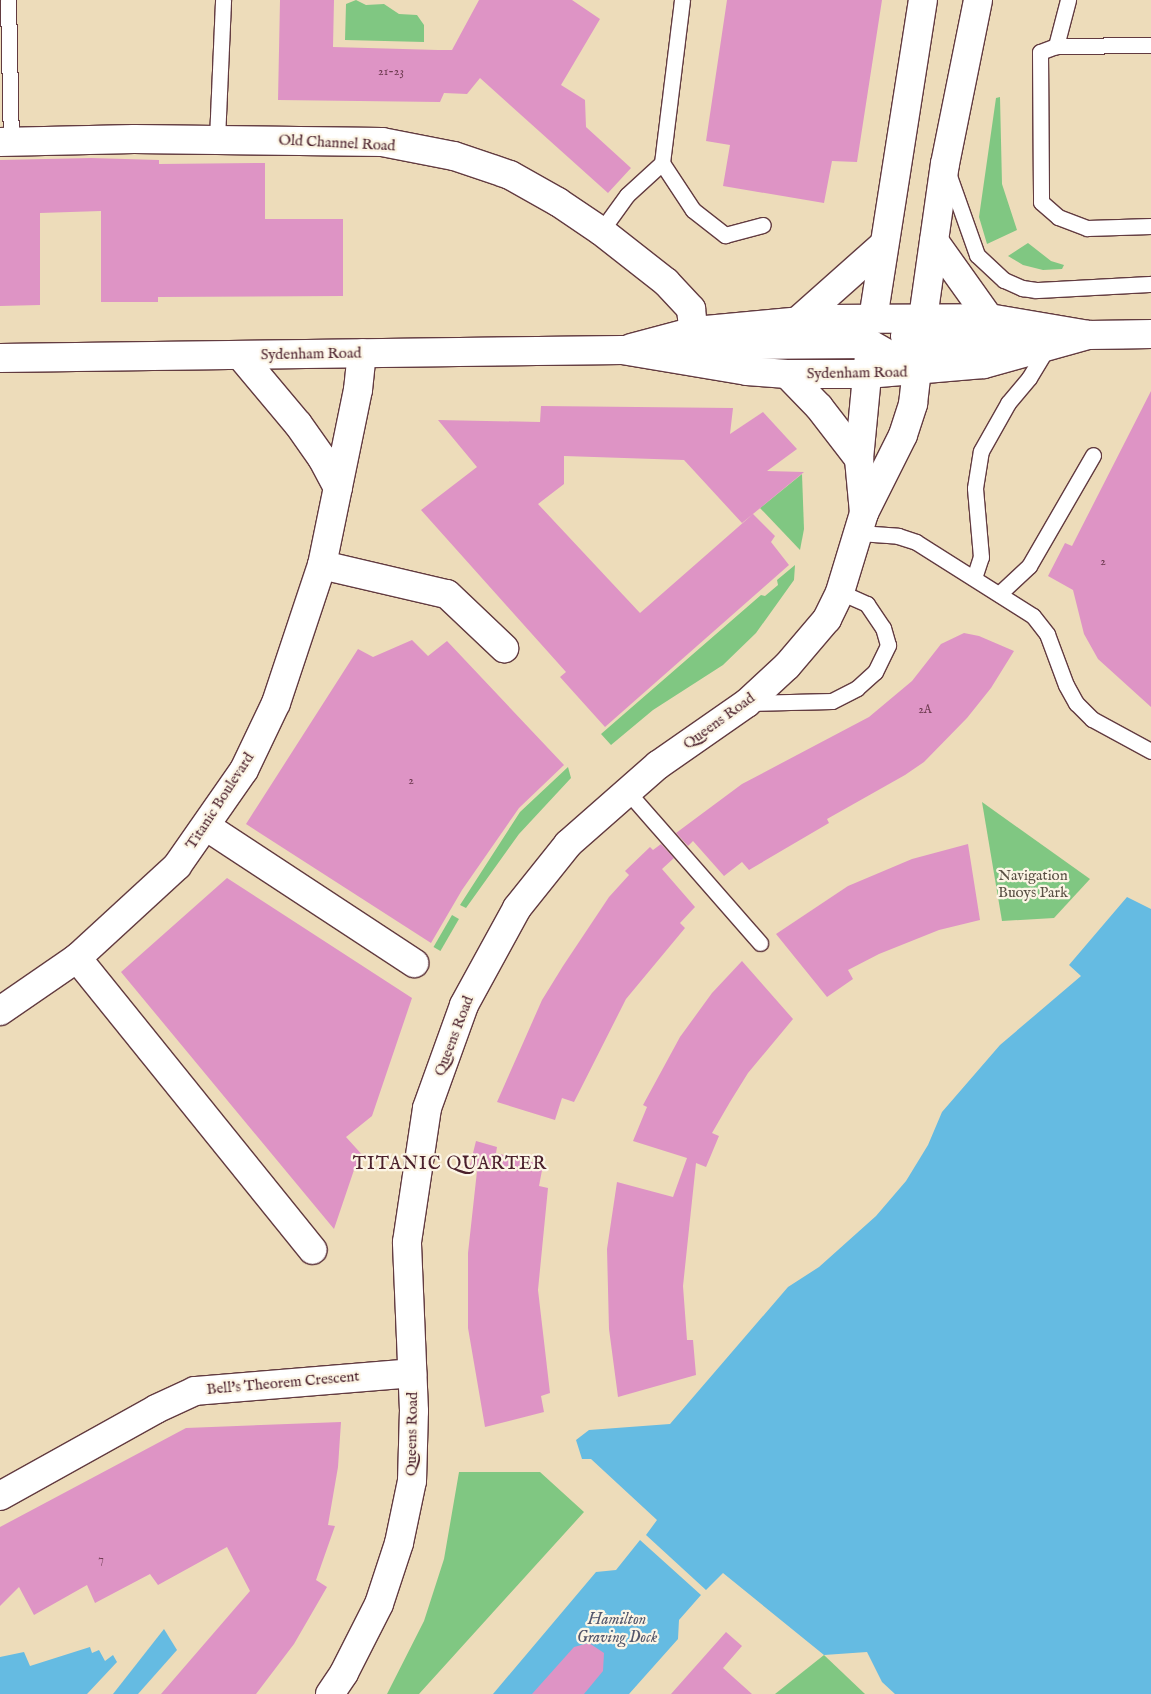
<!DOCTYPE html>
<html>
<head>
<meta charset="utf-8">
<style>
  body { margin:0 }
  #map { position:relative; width:1151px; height:1694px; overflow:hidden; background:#eddcba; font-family:"IM FELL English",serif }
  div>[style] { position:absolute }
  .green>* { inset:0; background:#80c782; transform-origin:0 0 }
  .water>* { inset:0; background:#65bbe2 }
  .building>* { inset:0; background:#de94c5 }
  .roads { filter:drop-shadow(1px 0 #623b40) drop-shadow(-1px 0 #623b40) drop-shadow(0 1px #623b40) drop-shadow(0 -1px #623b40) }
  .lane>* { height:15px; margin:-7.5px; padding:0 7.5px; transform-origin:7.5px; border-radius:7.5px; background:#fff }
  .street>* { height:28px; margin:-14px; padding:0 14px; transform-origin:14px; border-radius:14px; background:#fff }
  .secondary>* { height:28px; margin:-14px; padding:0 14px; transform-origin:14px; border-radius:14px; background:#fff }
  .highway>* { height:28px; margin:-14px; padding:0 14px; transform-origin:14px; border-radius:14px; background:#fff }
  span { translate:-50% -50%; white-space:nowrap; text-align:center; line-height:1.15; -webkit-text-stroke:4.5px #fcf5e5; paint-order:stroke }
  .number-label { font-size:12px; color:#6f3c52 }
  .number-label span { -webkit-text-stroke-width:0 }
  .street-label { font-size:15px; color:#4a1f2b }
  .park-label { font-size:15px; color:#5a5145 }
  .water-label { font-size:16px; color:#53566b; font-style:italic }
  .quarter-label { font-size:18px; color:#4a1f2b; letter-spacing:1px }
</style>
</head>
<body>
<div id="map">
  <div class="green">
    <i style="clip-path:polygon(356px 0,366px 5px,384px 4px,399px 14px,417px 15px,424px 25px,424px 42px,345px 40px,346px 4px)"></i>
    <i style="clip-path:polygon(1000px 97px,1002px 184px,1017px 230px,987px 244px,979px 217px,996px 98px)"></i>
    <i style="clip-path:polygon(1028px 243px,1051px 261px,1064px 265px,1062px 269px,1043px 270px,1023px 265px,1008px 256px)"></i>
    <i style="clip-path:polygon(802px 474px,804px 529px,800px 550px,760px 508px)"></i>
    <i style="clip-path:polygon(795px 565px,794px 580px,756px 633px,723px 665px,653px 710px,611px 745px,601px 734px,761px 595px,765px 596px,778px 585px,777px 580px)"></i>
    <i style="clip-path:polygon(568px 767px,571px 778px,519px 834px,466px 908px,460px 905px,520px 812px)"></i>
    <i style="clip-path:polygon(982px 802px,1090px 879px,1054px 918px,1002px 921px)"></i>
    <i style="left:452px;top:915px;width:8px;height:37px;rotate:30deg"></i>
    <i style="clip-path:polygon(459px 1472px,540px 1472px,584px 1512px,419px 1694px,387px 1694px,424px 1621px,444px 1559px)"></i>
    <i style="clip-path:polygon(824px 1655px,865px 1694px,775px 1694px)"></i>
  </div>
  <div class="water">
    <i style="clip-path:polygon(1127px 897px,1151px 909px,1151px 1694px,895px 1694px,882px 1682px,867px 1652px,824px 1655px,723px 1573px,706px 1590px,646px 1535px,657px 1520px,591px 1459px,582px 1459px,576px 1440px,589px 1430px,670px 1424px,788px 1287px,819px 1267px,876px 1216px,906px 1181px,928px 1145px,942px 1112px,1000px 1045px,1081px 976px,1069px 965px)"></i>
    <i style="clip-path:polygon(640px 1540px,701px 1595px,679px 1620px,678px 1639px,629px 1694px,493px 1694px,596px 1572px,616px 1570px)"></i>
    <i style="clip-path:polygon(164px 1629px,177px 1650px,138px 1694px,113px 1694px)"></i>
    <i style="clip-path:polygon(90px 1647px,92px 1653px,99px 1650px,105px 1661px,113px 1655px,117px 1662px,87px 1694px,0 1694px,0 1657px,24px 1652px,30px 1666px)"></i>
  </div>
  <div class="building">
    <i style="clip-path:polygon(280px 0,334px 0,333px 47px,438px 50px,452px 50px,479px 0,572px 0,600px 19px,561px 85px,585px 100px,586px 127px,631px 168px,608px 193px,480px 78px,467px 94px,444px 93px,440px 102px,278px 100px)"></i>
    <i style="clip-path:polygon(727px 0,882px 0,857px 162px,832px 161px,824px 203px,723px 186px,730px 145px,706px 141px)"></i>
    <i style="clip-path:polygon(91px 158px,159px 160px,159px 164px,265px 163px,265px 219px,343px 219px,343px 296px,158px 297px,158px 302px,101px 302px,101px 211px,40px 213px,40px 305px,0 306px,0 160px)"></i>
    <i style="clip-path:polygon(1151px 391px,1151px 707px,1098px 659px,1084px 634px,1073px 590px,1048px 576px,1065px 543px,1072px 546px)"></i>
    <i style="clip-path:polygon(541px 406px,733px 408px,730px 434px,763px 412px,797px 449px,767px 471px,804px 472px,742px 523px,684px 460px,564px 456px,564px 484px,538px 504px,640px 613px,753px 514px,775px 536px,771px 542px,789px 565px,605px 727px,560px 677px,566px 672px,421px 510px,477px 467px,438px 420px,540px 422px)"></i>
    <i style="clip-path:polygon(964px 633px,979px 636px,1014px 651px,991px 688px,967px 718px,924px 762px,905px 775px,827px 819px,829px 823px,749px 870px,742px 862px,724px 876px,693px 841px,688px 846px,676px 833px,742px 784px,869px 717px,912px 681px,941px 644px)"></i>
    <i style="clip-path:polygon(412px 640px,428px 656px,447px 641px,564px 765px,519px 808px,462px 890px,431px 943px,246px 824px,358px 649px,373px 657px)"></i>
    <i style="clip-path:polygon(661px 844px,674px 858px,662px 869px,695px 907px,680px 923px,685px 928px,626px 999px,574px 1102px,562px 1098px,555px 1120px,497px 1102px,542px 1000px,563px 966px,609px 897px,629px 875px,625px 871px,650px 847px,653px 850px)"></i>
    <i style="clip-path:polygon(968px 844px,980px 920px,939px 930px,879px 954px,848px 970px,853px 979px,827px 997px,776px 934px,848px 886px,912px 859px)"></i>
    <i style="clip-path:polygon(227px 878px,412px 998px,372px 1116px,346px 1137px,365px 1158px,355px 1167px,334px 1229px,121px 972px)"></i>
    <i style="clip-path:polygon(742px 961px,793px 1019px,748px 1073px,730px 1102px,712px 1133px,719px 1136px,706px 1167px,696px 1163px,683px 1286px,687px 1340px,693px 1340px,696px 1375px,618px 1397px,609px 1329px,607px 1249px,617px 1182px,673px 1197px,687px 1158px,633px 1141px,647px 1107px,643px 1105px,680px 1037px,712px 993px)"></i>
    <i style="clip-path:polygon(476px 1141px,497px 1147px,496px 1153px,543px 1165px,539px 1186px,548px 1188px,538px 1290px,550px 1393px,541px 1396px,544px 1412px,485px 1427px,468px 1328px,468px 1253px,477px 1171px,469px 1169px)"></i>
    <i style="clip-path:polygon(341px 1422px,338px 1467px,328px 1525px,335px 1526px,316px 1580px,327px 1587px,294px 1644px,256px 1694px,161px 1694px,250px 1591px,227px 1547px,158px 1585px,150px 1574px,95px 1603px,87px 1585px,34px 1615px,19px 1587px,0 1606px,0 1527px,186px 1428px)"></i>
    <i style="clip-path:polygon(726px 1632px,742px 1646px,723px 1668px,752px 1694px,671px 1694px)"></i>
    <i style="clip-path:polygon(589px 1643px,604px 1653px,603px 1671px,584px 1694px,532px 1694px,574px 1647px)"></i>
  </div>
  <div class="roads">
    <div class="lane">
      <i style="left:8px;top:0;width:141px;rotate:88.8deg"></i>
      <i style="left:1068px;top:0;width:48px;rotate:104.6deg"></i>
      <i style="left:1056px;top:46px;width:17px;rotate:159deg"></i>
      <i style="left:1040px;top:52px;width:150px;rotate:89.6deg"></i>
      <i style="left:1041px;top:202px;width:23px;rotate:41deg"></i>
      <i style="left:1058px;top:217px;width:31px;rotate:21deg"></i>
      <i style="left:1087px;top:228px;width:64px;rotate:-1.8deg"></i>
      <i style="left:1056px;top:46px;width:95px;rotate:-0.6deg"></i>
      <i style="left:217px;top:139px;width:139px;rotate:-87.5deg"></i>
      <i style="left:662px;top:163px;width:164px;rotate:-83deg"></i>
      <i style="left:948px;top:173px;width:87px;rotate:70.5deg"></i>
      <i style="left:977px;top:255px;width:37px;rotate:43deg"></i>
      <i style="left:1004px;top:280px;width:20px;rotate:24deg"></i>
      <i style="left:1022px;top:288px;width:14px;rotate:8deg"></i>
      <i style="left:1036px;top:290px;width:115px;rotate:-3deg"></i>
      <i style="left:601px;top:231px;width:44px;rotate:-54.2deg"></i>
      <i style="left:627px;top:195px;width:47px;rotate:-42.4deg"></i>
      <i style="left:662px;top:163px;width:56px;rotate:56.6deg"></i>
      <i style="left:693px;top:210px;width:41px;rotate:38deg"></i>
      <i style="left:725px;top:235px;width:39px;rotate:-15deg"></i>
      <i style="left:859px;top:533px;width:39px;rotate:4deg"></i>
      <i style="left:898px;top:536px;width:19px;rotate:18deg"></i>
      <i style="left:916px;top:542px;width:138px;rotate:32.3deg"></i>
      <i style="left:1033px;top:616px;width:23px;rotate:52deg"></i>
      <i style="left:1047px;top:634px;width:54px;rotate:69.6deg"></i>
      <i style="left:1066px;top:685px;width:21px;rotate:61deg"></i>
      <i style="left:1076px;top:703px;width:23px;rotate:45deg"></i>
      <i style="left:1092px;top:719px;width:67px;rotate:28.5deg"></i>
      <i style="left:974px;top:578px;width:22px;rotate:-72deg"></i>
      <i style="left:981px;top:557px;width:69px;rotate:-95deg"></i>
      <i style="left:975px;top:488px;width:37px;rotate:-81deg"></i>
      <i style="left:981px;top:451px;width:55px;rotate:-60.6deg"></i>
      <i style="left:1008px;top:403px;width:33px;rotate:-50deg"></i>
      <i style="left:1029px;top:378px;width:37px;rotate:-59deg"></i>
      <i style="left:999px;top:594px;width:41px;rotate:-43deg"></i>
      <i style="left:1029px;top:566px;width:128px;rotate:-60deg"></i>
      <i style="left:748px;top:703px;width:84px;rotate:-1.4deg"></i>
      <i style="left:832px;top:701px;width:28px;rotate:-27deg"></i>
      <i style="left:857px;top:688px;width:24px;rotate:-42deg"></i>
      <i style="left:875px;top:672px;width:30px;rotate:-64deg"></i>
      <i style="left:888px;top:645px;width:18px;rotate:-106deg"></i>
      <i style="left:883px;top:628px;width:29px;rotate:-124deg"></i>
      <i style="left:867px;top:604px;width:30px;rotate:-156deg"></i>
      <i style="left:627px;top:791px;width:202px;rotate:48.8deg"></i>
    </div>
    <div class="street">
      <i style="left:0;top:142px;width:134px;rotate:-1.3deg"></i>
      <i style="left:134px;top:139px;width:248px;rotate:0.7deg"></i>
      <i style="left:382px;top:142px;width:73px;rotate:11deg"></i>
      <i style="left:454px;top:156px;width:59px;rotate:18.7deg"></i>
      <i style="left:510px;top:175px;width:55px;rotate:29.4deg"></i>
      <i style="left:558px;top:202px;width:52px;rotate:34deg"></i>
      <i style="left:601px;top:231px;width:83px;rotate:38.1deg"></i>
      <i style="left:666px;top:282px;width:37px;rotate:47deg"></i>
      <i style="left:691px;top:309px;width:45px;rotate:83.7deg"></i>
      <i style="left:240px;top:355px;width:90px;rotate:50deg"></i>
      <i style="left:298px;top:424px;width:42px;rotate:54.8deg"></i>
      <i style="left:322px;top:458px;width:34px;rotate:62deg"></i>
      <i style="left:322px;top:565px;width:128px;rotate:13.1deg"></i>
      <i style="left:447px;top:594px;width:79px;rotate:43.5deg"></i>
      <i style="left:207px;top:827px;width:248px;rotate:33.3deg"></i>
      <i style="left:77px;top:958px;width:375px;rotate:51.1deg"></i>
      <i style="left:0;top:1011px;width:93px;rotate:-34.5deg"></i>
      <i style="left:77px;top:958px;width:136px;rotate:-42.6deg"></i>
      <i style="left:177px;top:866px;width:117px;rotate:-55.1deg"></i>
      <i style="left:244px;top:770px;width:74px;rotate:-64.5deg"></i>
      <i style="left:276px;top:703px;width:145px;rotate:-71.6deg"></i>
      <i style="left:322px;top:565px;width:179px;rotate:-78.4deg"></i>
      <i style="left:358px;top:390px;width:37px;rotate:-84deg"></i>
      <i style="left:0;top:1496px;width:179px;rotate:-29.1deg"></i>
      <i style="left:156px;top:1409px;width:43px;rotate:-24.8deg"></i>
      <i style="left:195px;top:1391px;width:218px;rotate:-4.7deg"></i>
    </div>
    <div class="secondary">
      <i style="left:905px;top:336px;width:18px;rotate:27deg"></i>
      <i style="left:921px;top:344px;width:80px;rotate:-0.7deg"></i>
      <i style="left:1001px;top:343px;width:27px;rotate:13deg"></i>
      <i style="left:701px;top:342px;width:39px;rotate:4deg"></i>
      <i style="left:740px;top:345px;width:130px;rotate:-0.4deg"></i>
      <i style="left:870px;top:344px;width:56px;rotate:29.7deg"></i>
      <i style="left:631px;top:348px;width:66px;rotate:-14.9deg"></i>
      <i style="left:695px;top:331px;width:129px;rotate:-5.4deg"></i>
      <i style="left:823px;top:319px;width:166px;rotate:-0.3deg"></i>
      <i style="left:989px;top:318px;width:100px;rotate:9.7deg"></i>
      <i style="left:1088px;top:335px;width:63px;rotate:-0.9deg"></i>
      <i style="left:0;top:358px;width:622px;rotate:-0.74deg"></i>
      <i style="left:622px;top:350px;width:127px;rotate:9.5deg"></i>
      <i style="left:747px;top:371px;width:40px;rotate:4.3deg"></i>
      <i style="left:787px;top:374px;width:80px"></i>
      <i style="left:867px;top:374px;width:117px;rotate:-4.9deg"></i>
      <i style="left:984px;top:364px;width:108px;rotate:-15.6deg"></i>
      <i style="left:787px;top:374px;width:46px;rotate:45.9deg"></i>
      <i style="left:819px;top:407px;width:66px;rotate:52.4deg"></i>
      <i style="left:864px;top:513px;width:54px;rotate:-95.3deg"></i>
      <i style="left:859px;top:459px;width:104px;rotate:-84.5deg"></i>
      <i style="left:330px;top:1694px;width:25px;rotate:-56deg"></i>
      <i style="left:344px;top:1673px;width:77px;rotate:-63.1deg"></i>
      <i style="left:379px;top:1604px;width:64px;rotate:-71.8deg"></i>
      <i style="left:399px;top:1543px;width:63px;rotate:-78.2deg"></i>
      <i style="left:412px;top:1481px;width:70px;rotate:-88.4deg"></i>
      <i style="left:414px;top:1411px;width:169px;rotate:-92.4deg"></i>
      <i style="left:407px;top:1242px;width:135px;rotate:-81.5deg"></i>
      <i style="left:427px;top:1108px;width:109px;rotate:-70.2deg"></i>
      <i style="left:464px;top:1005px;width:111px;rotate:-61.3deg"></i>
      <i style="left:517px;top:908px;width:82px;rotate:-51.4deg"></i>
      <i style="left:568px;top:844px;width:120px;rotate:-41.3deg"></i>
      <i style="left:658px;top:765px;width:108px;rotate:-34.9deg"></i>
      <i style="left:747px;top:703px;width:54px;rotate:-42.8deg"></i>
      <i style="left:787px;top:666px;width:62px;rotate:-49.6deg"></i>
      <i style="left:827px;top:619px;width:30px;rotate:-64deg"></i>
      <i style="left:840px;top:592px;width:83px;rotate:-73.1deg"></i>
      <i style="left:864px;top:513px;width:87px;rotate:-63.4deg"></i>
      <i style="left:903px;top:435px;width:33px;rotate:-72deg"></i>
      <i style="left:913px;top:404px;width:87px;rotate:-83.4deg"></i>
    </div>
    <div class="highway">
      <i style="left:934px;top:241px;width:95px;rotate:54.5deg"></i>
      <i style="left:923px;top:318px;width:156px;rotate:-81.9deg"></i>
      <i style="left:945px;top:164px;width:167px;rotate:-78.6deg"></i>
      <i style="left:873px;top:319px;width:323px;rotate:-81.1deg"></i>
      <i style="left:799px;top:320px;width:111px;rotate:-41.7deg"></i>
    </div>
  </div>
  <div class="number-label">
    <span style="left:391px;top:72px">21-23</span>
    <span style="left:1103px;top:562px">2</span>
    <span style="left:925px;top:710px">2A</span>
    <span style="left:411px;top:781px">2</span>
    <span style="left:101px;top:1560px">7</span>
  </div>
  <div class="street-label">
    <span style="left:337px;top:143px;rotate:3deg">Old Channel Road</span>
    <span style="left:311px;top:354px;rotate:-1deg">Sydenham Road</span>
    <span style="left:857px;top:373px;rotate:-1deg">Sydenham Road</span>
    <span style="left:719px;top:721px;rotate:-36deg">Queens Road</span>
    <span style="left:220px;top:801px;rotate:-57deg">Titanic Boulevard</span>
    <span style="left:454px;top:1036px;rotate:-69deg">Queens Road</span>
    <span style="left:283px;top:1383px;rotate:-5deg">Bell's Theorem Crescent</span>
    <span style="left:412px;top:1434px;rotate:-89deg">Queens Road</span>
  </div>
  <div class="park-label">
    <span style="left:1033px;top:884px">Navigation<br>Buoys Park</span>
  </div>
  <div class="water-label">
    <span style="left:617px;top:1629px">Hamilton<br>Graving Dock</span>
  </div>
  <div class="quarter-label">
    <span style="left:450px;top:1165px">TITANIC QUARTER</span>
  </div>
</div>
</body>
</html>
